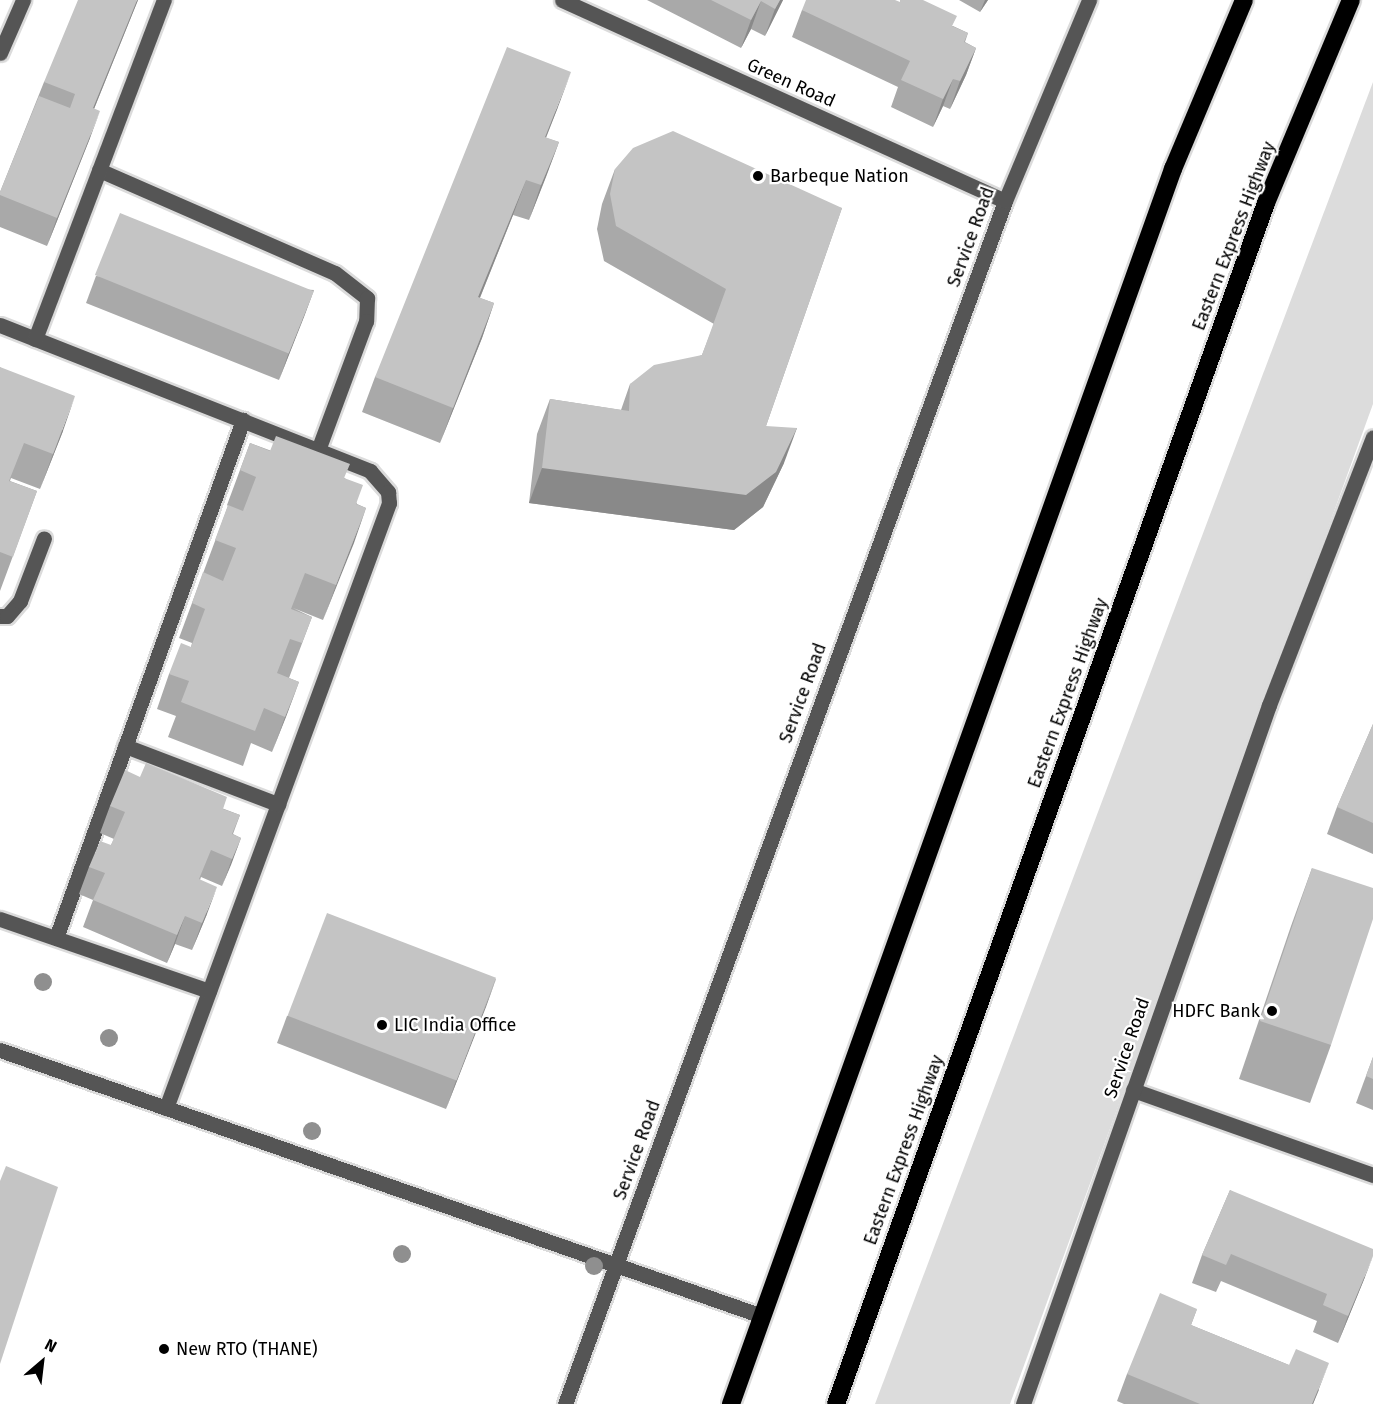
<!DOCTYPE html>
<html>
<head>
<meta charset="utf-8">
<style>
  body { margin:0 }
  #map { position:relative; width:1373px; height:1404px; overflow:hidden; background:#fff; font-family:"Fira Sans",sans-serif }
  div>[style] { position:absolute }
  .green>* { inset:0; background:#dcdcdc }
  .roads { filter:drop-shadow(2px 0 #dbdbdb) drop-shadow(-2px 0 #dbdbdb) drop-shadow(0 2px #dbdbdb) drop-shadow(0 -2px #dbdbdb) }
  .minor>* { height:15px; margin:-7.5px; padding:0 7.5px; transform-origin:7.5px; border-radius:7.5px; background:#555 }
  .highway>* { height:18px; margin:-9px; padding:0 9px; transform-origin:9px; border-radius:9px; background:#000 }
  .trees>* { width:18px; height:18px; margin:-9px; border-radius:50%; background:#8f8f8f }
  .wall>* { inset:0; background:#a9a9a9 }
  .shaded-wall>* { inset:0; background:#898989 }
  .building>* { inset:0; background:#c4c4c4; transform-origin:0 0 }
  .dots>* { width:16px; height:16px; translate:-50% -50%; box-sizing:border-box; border:3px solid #fff; border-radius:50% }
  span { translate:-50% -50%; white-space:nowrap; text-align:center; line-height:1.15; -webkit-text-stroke:4.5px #fff; paint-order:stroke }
  .street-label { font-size:18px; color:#000 }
  .poi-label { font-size:18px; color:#000 }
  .left { translate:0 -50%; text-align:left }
  .right { translate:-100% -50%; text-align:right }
  .north { position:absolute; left:12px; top:1332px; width:60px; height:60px; -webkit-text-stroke:4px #fff; paint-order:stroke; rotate:28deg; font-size:16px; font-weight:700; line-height:24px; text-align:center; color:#000 }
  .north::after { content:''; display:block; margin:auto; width:21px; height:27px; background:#000; clip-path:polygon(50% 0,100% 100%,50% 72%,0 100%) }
</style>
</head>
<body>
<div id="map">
  <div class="green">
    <i style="clip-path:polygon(1373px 82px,1373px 404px,1010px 1404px,875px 1404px)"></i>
  </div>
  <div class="roads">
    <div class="minor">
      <i style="left:562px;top:0;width:486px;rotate:24.4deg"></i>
      <i style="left:0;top:53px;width:58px;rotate:-66.5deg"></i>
      <i style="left:99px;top:170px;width:257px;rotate:23.6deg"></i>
      <i style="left:335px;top:273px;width:41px;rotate:38deg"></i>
      <i style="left:367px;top:298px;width:23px;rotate:92deg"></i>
      <i style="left:366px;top:321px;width:138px;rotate:110.4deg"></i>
      <i style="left:0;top:325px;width:398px;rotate:21.5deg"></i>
      <i style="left:370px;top:471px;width:28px;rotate:49deg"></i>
      <i style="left:388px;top:492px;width:11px;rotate:85deg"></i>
      <i style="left:389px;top:503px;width:645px;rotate:110.23deg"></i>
      <i style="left:35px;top:339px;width:363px;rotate:-69.2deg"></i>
      <i style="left:0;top:616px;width:7px"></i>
      <i style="left:7px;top:616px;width:20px;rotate:-49deg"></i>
      <i style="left:20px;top:601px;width:67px;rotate:-69.1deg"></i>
      <i style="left:125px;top:746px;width:164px;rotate:20.8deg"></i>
      <i style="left:0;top:919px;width:221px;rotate:19deg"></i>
      <i style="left:56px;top:938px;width:551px;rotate:-70.15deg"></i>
      <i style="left:0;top:1050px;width:807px;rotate:19.24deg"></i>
      <i style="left:1133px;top:1090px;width:255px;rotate:19.5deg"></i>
      <i style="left:565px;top:1404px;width:1281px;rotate:-69.91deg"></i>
      <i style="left:1005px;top:201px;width:218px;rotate:-67.3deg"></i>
      <i style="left:1023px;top:1404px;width:741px;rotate:-70.61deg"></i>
      <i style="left:1269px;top:705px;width:287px;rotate:-68.8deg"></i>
    </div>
    <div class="highway">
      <i style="left:731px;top:1404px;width:1312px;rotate:-70.31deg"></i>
      <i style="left:1173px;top:169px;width:183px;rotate:-67.2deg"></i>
      <i style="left:836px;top:1404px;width:1276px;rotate:-70.3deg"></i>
      <i style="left:1266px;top:203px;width:220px;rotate:-67.3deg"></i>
    </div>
  </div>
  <div class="trees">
    <i style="left:43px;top:982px"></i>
    <i style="left:109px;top:1038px"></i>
    <i style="left:312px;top:1131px"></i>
    <i style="left:402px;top:1254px"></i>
    <i style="left:594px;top:1266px"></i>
  </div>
  <div class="wall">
    <i style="clip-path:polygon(138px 0,94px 109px,90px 138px,47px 246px,0 227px,0 192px,44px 82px)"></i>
    <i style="clip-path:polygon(647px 0,783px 0,765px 36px,751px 29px,741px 48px)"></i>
    <i style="clip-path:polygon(959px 0,988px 0,980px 12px)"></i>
    <i style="clip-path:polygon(802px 10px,953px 26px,968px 33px,965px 42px,976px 48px,966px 75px,950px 109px,943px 106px,933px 127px,891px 107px,898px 87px,792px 37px)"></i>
    <i style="clip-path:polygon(558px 107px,546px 138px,559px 142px,529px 220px,513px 215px,480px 298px,494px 303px,482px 338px,440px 443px,362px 412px,375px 377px)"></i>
    <i style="clip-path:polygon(615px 169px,842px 208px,766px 426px,784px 463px,763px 507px,734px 530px,529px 503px,537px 434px,550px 399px,621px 410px,630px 384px,702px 355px,714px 324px,604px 261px,597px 229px,602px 204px)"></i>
    <i style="clip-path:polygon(96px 276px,314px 290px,279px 380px,86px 303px)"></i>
    <i style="clip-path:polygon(0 367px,63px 431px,40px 489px,11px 478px,10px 481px,37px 491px,0 591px)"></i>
    <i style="clip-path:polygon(250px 443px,345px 478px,357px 504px,366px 508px,323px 620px,293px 608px,312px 617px,289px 678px,299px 682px,272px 752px,251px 743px,243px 766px,168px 737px,176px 716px,157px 709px,169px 674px,191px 647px,192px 643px,179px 638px,228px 506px,227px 505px)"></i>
    <i style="clip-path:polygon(1373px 724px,1373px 854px,1327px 834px,1337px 807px)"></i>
    <i style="clip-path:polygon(140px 777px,240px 815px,233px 834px,241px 838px,222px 886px,201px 877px,200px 880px,207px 914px,192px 950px,175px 944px,167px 963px,83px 927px,93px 900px,79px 894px,89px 867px,111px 845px,114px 839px,100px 833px,110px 806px)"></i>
    <i style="clip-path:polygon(1312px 868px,1331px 1045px,1310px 1103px,1239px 1079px,1291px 926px)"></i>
    <i style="clip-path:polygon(496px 979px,446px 1109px,277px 1043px,287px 1016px)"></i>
    <i style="clip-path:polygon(1373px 1057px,1373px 1110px,1356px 1103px)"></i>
    <i style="clip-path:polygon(1230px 1190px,1365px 1277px,1338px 1343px,1313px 1332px,1317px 1321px,1221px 1281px,1216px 1292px,1192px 1283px,1202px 1255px)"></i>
    <i style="clip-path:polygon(1197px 1309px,1191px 1325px,1289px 1365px,1319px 1390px,1313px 1404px,1124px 1404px,1117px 1401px,1127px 1374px)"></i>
  </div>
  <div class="shaded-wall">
    <i style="clip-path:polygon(137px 0,138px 0,83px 136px,93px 108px)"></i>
    <i style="clip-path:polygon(780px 0,783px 0,765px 36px,775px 9px)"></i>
    <i style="clip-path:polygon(985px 0,988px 0,980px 12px)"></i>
    <i style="clip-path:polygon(761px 1px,751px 29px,741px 48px,751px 20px)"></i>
    <i style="clip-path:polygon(976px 48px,966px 75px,950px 109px,960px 81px)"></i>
    <i style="clip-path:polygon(571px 72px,558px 107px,532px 172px,545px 137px)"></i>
    <i style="clip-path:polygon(953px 79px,943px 106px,933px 127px,943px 99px)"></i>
    <i style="clip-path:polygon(100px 111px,90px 138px,47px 246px,57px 218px)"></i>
    <i style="clip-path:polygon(559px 142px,546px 177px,529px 220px,541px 185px)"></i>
    <i style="clip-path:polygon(526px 180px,513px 215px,466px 332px,478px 297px)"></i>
    <i style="clip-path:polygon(314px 290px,304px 317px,279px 380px,289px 352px)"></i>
    <i style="clip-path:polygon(494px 303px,482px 338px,440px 443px,453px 408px)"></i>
    <i style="clip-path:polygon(75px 396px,63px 431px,40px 489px,53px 454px)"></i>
    <i style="clip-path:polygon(797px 428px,784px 463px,763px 507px,734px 530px,529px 503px,542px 468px)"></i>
    <i style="clip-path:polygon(366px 508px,354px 543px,323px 620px,336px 585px)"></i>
    <i style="clip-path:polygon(299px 682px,286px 717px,272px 752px,285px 717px)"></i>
    <i style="clip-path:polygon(241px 838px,231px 865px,222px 886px,232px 859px)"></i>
    <i style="clip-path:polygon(217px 887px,207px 914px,192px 950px,202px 923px)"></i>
    <i style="clip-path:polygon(185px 916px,175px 944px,167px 963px,177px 935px)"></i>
    <i style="clip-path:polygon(496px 979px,486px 1007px,446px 1109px,456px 1081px)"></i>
    <i style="clip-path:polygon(1373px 1256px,1365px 1277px,1338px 1343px,1348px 1316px)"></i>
    <i style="clip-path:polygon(1329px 1363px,1313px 1404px,1312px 1404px)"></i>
  </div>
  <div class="building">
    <i style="clip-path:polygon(78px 0,137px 0,93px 108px,100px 111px,57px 218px,0 195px,0 192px,39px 96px,70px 108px,75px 94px,44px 82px)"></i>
    <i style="clip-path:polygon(711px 0,780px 0,775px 9px,761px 1px,751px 20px)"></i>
    <i style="clip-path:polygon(806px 0,895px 0,900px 2px,900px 0,923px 0,957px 16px,952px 26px,968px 33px,964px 42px,976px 48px,960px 81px,953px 79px,943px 99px,901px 80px,910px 61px,802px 10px)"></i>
    <i style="clip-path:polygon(507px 47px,571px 72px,545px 137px,559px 142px,541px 185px,526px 180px,478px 297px,494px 303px,453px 408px,375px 377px)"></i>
    <i style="clip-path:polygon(673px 131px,842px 208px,766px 426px,797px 428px,776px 472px,746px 495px,542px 468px,550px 399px,629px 411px,630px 384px,654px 365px,702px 355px,726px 289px,616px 226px,610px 194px,615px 169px,633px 148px)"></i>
    <i style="left:120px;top:213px;width:209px;height:67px;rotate:22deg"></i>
    <i style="clip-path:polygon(0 367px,75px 396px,53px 454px,24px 443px,9px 481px,37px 491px,13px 557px,0 552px)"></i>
    <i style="clip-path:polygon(276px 436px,350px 464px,344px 478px,363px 485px,356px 504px,366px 508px,336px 585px,305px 573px,291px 609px,312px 617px,302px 643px,290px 639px,277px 673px,299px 682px,285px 717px,264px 708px,255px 731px,181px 702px,189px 681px,169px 674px,181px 643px,191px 647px,205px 609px,192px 603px,203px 572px,223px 581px,236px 548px,215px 540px,228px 505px,243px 511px,256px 477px,240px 470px,250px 443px,270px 451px)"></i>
    <i style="clip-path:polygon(1373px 724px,1373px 823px,1337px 807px)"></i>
    <i style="clip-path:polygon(146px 763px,227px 797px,223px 809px,240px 815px,232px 834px,241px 838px,232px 859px,211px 850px,199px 879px,217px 887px,202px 923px,185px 916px,177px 935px,93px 900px,105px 873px,89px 867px,100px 841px,111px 845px,125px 812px,110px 806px,125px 770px,140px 777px)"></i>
    <i style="clip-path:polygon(1312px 868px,1373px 888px,1373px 919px,1331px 1045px,1260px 1021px)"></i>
    <i style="left:327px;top:913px;width:181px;height:110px;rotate:21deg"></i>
    <i style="clip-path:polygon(1373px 1057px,1373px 1079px,1366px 1076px)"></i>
    <i style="clip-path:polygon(6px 1166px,58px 1187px,0 1364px,0 1181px)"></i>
    <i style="clip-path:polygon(1230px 1190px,1373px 1249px,1373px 1256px,1348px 1316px,1323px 1305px,1327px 1294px,1231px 1254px,1226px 1265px,1202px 1255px)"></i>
    <i style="clip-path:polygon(1160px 1293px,1197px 1309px,1191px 1325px,1289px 1365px,1296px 1349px,1329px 1363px,1312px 1404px,1200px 1404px,1127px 1374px)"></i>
  </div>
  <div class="dots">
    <i style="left:758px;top:176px;background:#000"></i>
    <i style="left:1272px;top:1011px;background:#000"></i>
    <i style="left:382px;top:1025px;background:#000"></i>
    <i style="left:164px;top:1349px;background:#000"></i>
  </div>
  <div class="street-label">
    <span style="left:791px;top:83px;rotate:24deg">Green Road</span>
    <span style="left:1234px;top:236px;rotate:-69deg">Eastern Express Highway</span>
    <span style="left:971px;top:237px;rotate:-70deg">Service Road</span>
    <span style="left:803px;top:693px;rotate:-70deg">Service Road</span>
    <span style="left:1068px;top:693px;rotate:-70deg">Eastern Express Highway</span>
    <span style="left:1127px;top:1048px;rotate:-71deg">Service Road</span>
    <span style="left:637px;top:1150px;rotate:-70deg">Service Road</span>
    <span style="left:904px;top:1150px;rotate:-70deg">Eastern Express Highway</span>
  </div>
  <div class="poi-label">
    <span class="left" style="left:770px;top:176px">Barbeque Nation</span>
    <span class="right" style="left:1260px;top:1011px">HDFC Bank</span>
    <span class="left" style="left:394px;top:1025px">LIC India Office</span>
    <span class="left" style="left:176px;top:1349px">New RTO (THANE)</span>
  </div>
  <div class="north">N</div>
</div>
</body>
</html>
